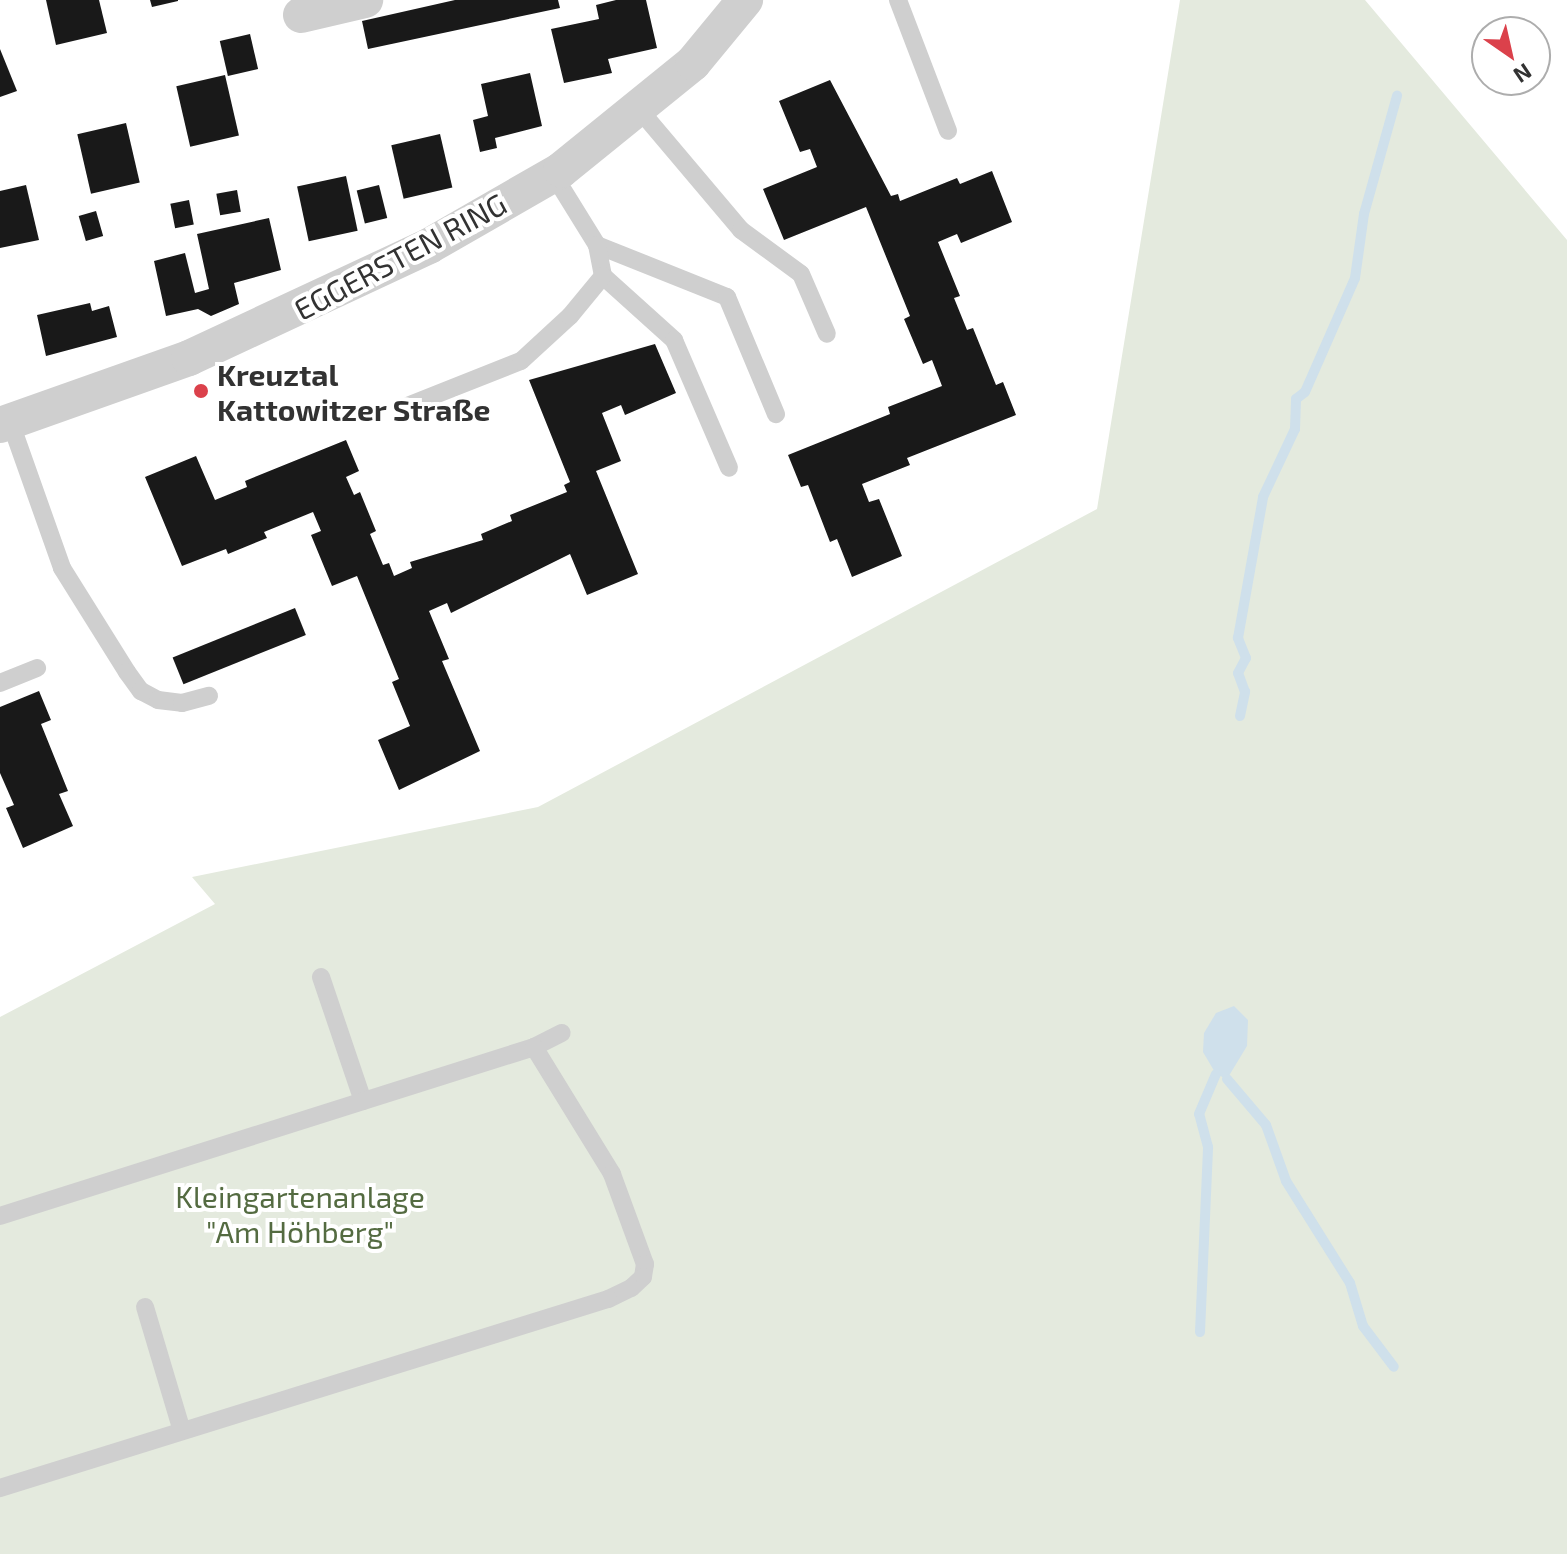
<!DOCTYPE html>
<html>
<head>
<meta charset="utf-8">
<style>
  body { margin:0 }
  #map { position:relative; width:1567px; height:1554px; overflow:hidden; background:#fff; font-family:"Exo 2",sans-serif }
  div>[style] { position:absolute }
  .green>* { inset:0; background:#e4eade }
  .water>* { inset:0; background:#cfe0eb }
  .stream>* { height:10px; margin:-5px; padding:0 5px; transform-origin:5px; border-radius:5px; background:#cfe0eb }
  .building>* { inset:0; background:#191919; transform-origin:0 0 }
  .lane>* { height:18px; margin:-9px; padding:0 9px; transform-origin:9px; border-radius:9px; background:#cfcfcf }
  .street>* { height:36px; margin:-18px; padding:0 18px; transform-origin:18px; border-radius:18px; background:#cfcfcf }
  .dots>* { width:22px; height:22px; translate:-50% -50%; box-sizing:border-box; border:4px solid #fff; border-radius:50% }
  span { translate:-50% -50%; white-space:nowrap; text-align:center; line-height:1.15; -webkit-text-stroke:8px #fff; paint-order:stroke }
  .street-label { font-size:30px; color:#323232 }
  .poi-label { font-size:30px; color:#323232; font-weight:700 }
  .left { translate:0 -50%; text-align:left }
  .park-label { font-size:30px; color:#546b41 }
  .north { position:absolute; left:1471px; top:16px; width:80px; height:80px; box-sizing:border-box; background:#fff; border:2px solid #adadad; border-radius:50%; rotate:146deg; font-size:22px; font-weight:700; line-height:32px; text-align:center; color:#323232 }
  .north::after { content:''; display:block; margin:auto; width:28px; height:36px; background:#db414b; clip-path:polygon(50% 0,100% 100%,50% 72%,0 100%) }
</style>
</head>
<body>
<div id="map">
  <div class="green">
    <i style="clip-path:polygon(1180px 0,1365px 0,1567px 240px,1567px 1554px,0 1554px,0 1017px,215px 904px,192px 877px,538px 807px,1097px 509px)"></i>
  </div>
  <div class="water">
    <i style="clip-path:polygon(1234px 1006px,1248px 1020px,1247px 1046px,1227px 1079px,1216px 1074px,1203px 1052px,1204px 1033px,1216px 1013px)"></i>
  </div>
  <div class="stream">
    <i style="left:1240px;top:716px;width:25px;rotate:-78deg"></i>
    <i style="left:1245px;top:692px;width:20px;rotate:-110deg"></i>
    <i style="left:1238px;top:673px;width:17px;rotate:-62deg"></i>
    <i style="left:1246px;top:658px;width:22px;rotate:-112deg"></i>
    <i style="left:1238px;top:638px;width:143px;rotate:-79.9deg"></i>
    <i style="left:1263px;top:497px;width:75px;rotate:-64.8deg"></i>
    <i style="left:1295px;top:429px;width:30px;rotate:-88deg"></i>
    <i style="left:1296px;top:399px;width:11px;rotate:-38deg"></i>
    <i style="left:1305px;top:392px;width:124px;rotate:-66.3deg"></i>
    <i style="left:1355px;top:278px;width:65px;rotate:-82deg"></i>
    <i style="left:1364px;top:214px;width:123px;rotate:-74.4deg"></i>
    <i style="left:1227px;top:1079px;width:60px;rotate:49.7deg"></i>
    <i style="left:1266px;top:1125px;width:59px;rotate:70.3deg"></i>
    <i style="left:1286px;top:1181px;width:120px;rotate:57.9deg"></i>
    <i style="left:1350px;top:1283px;width:45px;rotate:73.2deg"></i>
    <i style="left:1363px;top:1326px;width:51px;rotate:52.9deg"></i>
    <i style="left:1200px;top:1332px;width:185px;rotate:-87.5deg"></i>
    <i style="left:1208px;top:1147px;width:34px;rotate:-105deg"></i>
    <i style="left:1199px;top:1114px;width:43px;rotate:-67deg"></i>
  </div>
  <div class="building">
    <i style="clip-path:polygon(46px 0,99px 0,107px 33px,56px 45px)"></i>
    <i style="clip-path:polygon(150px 0,178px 0,178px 1px,152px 7px)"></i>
    <i style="clip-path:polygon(455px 0,558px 0,560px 8px,368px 49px,362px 21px)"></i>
    <i style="clip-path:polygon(616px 0,646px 0,657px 48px,608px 59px,612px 73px,564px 83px,551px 29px,599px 19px,596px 5px)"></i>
    <i style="left:250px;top:34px;width:36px;height:31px;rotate:77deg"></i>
    <i style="clip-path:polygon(0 49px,17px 91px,0 97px)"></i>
    <i style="clip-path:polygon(530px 73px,542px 126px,495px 138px,497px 148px,480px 152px,473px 120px,488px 116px,481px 84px)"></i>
    <i style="left:225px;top:75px;width:62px;height:50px;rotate:77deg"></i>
    <i style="clip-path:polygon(830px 80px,891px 196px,898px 194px,900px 201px,957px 178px,960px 184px,992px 171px,1012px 222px,961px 243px,957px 234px,938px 242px,960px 296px,954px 298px,967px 330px,973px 328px,996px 385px,1003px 382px,1016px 415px,907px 458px,910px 465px,862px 484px,869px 502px,879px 499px,902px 556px,852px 577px,837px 539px,830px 542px,808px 485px,801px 487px,788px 455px,890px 414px,888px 407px,942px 386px,932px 360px,923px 364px,904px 319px,910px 316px,866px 207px,784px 240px,763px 189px,817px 167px,810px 149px,800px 152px,779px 101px)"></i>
    <i style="left:126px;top:123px;width:61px;height:50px;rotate:77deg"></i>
    <i style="left:440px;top:134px;width:55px;height:50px;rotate:77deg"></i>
    <i style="left:346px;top:176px;width:56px;height:50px;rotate:78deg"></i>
    <i style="clip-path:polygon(26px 185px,39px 240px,0 248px,0 191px)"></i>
    <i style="left:379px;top:185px;width:34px;height:23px;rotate:76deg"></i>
    <i style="left:237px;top:190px;width:22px;height:21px;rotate:80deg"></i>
    <i style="left:189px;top:200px;width:25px;height:19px;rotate:79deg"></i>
    <i style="left:96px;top:211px;width:26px;height:18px;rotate:74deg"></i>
    <i style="clip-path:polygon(269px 218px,281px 270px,234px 283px,239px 304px,211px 316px,198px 309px,166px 316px,154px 261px,185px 253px,195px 293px,209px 289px,197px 234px)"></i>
    <i style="clip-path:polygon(90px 303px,92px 311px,109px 306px,117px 337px,46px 356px,37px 315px)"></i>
    <i style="clip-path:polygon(655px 344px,676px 393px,625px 415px,621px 405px,602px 413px,621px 461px,596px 471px,638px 574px,587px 595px,570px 554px,451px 613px,447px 603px,429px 611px,449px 659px,442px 661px,480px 751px,399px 790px,378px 740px,410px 726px,392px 682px,399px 679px,357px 576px,332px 586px,311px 535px,321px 531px,313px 512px,264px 532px,267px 538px,228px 554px,226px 549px,182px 566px,145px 477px,196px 456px,215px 500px,247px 487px,245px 481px,346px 440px,359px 471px,346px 477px,354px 495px,360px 492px,376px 531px,370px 534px,383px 565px,389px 563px,394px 576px,412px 568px,410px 562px,483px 540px,481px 534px,512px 521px,510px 515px,567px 492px,564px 485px,570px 482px,529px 380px)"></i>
    <i style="left:295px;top:608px;width:29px;height:132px;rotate:68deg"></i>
    <i style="clip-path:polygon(39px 691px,51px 720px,41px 724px,68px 791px,59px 794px,73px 826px,23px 848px,6px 808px,14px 805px,0 773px,0 707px)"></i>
  </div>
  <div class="lane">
    <i style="left:898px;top:0;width:140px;rotate:69.1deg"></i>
    <i style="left:638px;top:108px;width:160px;rotate:49.8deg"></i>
    <i style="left:741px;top:230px;width:74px;rotate:36.3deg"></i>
    <i style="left:801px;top:274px;width:65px;rotate:66.6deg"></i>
    <i style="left:553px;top:174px;width:84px;rotate:58.2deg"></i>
    <i style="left:597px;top:245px;width:140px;rotate:21.8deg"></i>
    <i style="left:727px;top:297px;width:127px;rotate:67.3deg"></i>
    <i style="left:597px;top:245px;width:32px;rotate:79deg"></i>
    <i style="left:603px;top:276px;width:96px;rotate:42deg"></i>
    <i style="left:674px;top:340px;width:139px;rotate:66.7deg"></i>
    <i style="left:402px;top:408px;width:128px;rotate:-21.6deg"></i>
    <i style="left:521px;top:361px;width:67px;rotate:-42.6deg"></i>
    <i style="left:570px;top:316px;width:52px;rotate:-50.5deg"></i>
    <i style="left:10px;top:421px;width:156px;rotate:70.5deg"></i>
    <i style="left:62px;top:568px;width:123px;rotate:58deg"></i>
    <i style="left:127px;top:672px;width:24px;rotate:54deg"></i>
    <i style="left:141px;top:691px;width:19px;rotate:28deg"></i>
    <i style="left:158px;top:700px;width:24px;rotate:7deg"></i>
    <i style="left:182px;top:703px;width:28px;rotate:-15deg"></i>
    <i style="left:0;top:683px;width:40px;rotate:-22deg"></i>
    <i style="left:321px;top:977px;width:131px;rotate:71.3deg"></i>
    <i style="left:534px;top:1047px;width:31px;rotate:-27deg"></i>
    <i style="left:0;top:1216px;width:560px;rotate:-17.56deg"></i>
    <i style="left:534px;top:1047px;width:149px;rotate:58.4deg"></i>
    <i style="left:612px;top:1174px;width:96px;rotate:69.9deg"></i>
    <i style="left:645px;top:1264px;width:13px;rotate:99deg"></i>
    <i style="left:643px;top:1277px;width:16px;rotate:137deg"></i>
    <i style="left:631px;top:1288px;width:25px;rotate:154deg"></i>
    <i style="left:608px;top:1299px;width:637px;rotate:162.73deg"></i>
    <i style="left:145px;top:1307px;width:129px;rotate:73.4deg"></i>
  </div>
  <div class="street">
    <i style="left:301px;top:15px;width:66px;rotate:-13.2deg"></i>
    <i style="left:0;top:425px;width:201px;rotate:-19.5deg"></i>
    <i style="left:189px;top:358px;width:265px;rotate:-25deg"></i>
    <i style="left:429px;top:246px;width:152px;rotate:-29.9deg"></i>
    <i style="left:561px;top:170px;width:170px;rotate:-39deg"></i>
    <i style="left:693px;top:63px;width:82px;rotate:-50.5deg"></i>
  </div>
  <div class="dots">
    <i style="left:201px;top:391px;background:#db414b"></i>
  </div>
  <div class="street-label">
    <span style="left:400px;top:256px;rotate:-28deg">EGGERSTEN RING</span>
  </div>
  <div class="poi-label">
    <span class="left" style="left:217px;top:391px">Kreuztal<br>Kattowitzer Straße</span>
  </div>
  <div class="park-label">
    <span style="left:300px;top:1213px">Kleingartenanlage<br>"Am Höhberg"</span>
  </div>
  <div class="north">N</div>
</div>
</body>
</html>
